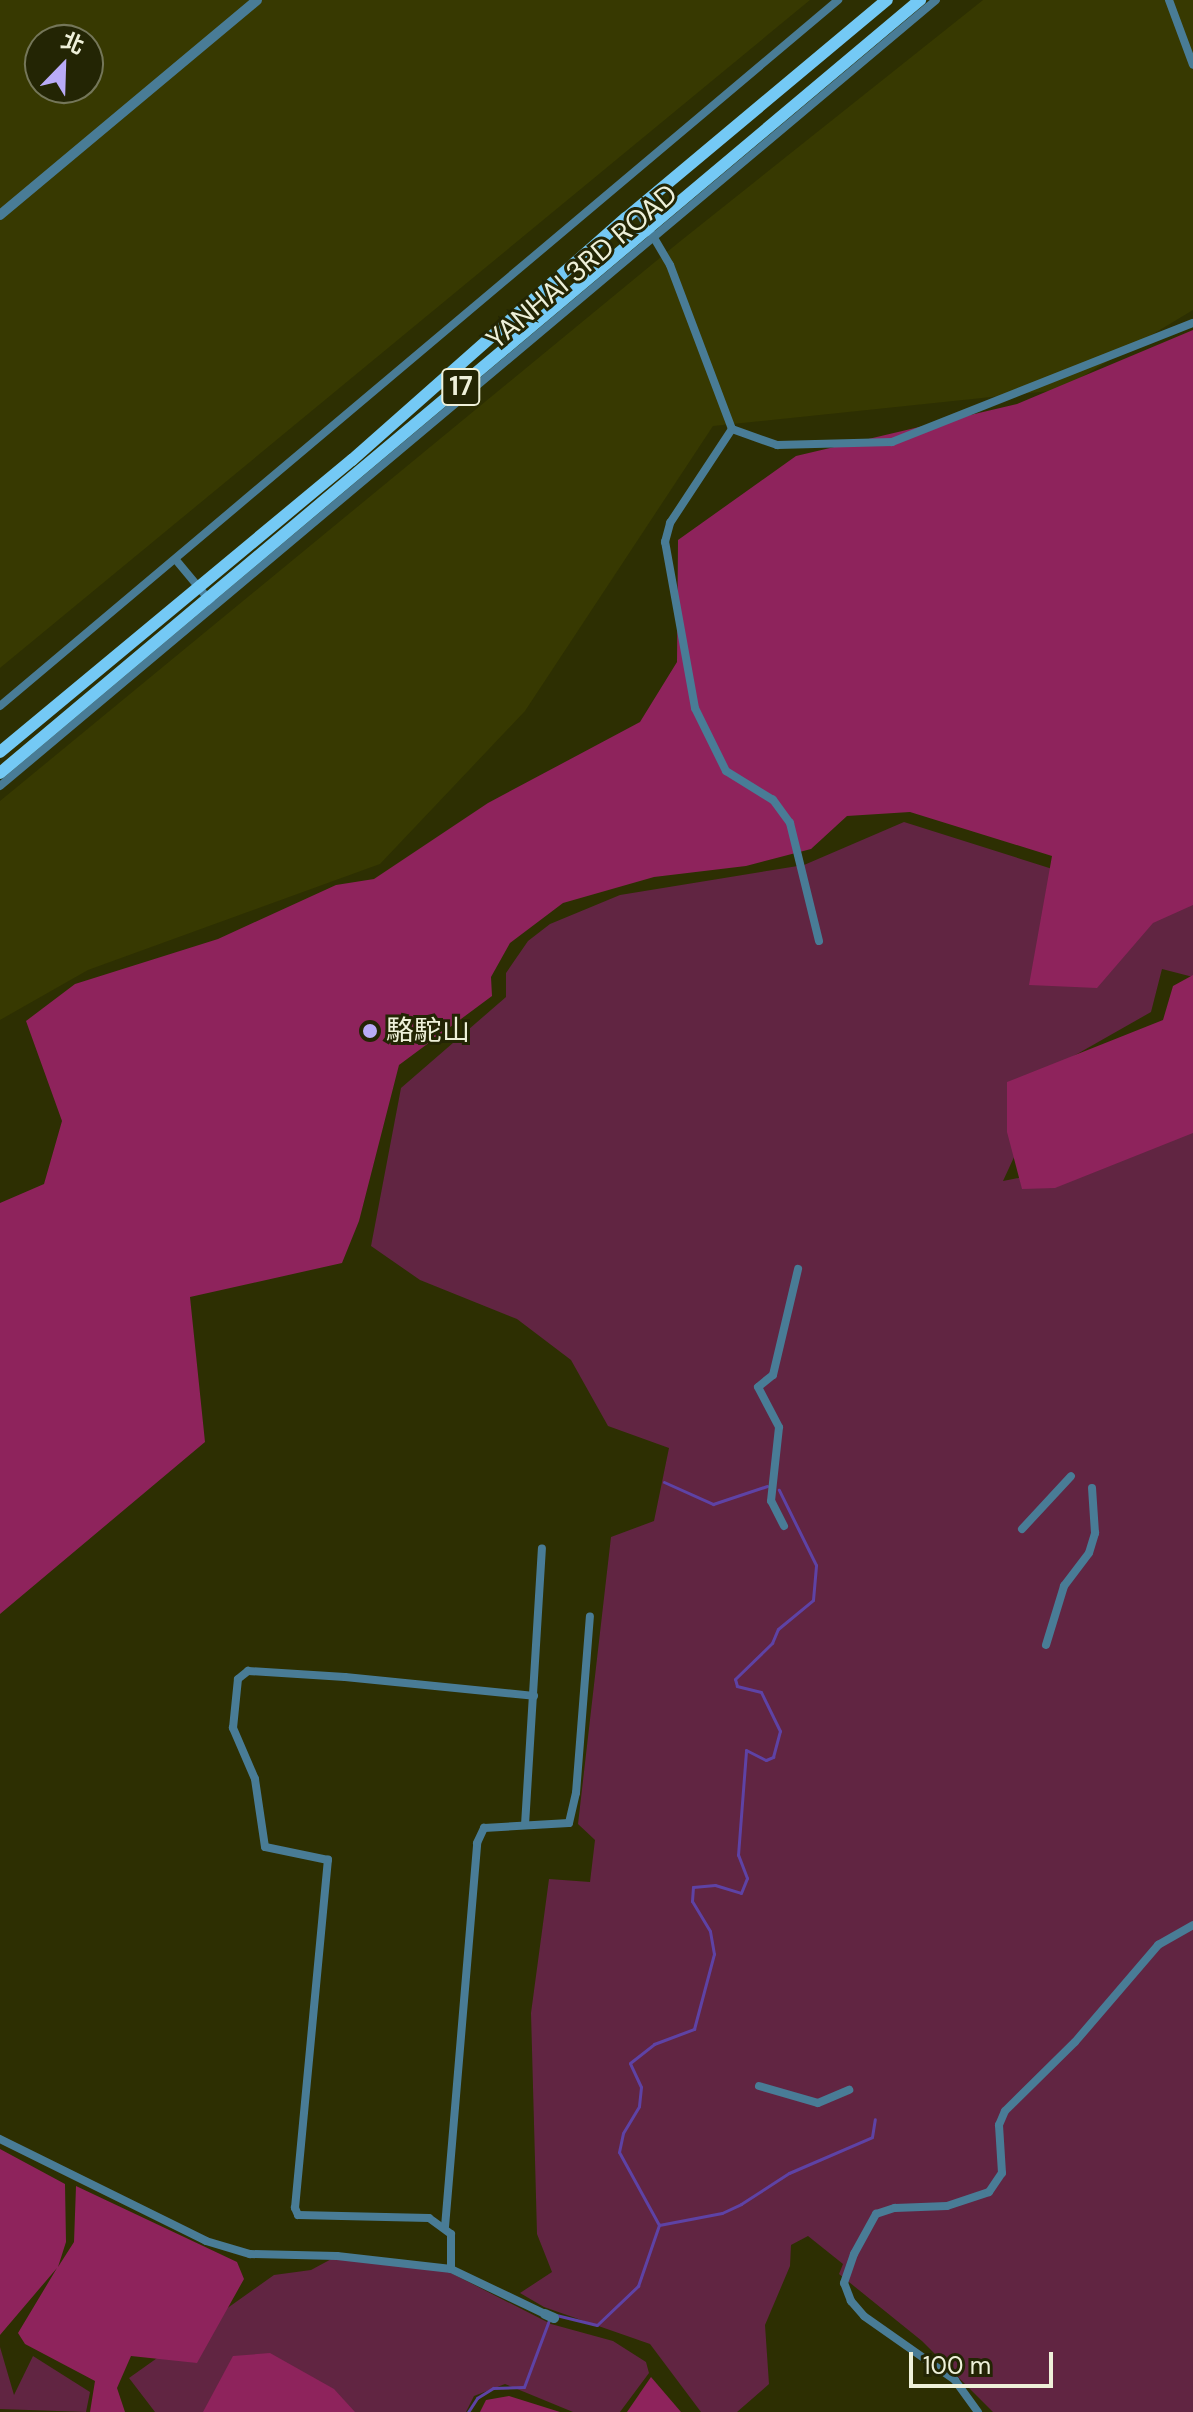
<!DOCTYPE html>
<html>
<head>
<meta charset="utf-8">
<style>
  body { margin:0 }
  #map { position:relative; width:1193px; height:2412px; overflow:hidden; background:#2d2f02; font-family:"DM Sans","Noto Sans TC",sans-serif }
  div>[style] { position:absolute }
  .built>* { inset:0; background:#373901 }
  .green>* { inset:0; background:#612542 }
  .forest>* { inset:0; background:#8e235c }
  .stream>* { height:3px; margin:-1.5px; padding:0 1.5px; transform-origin:1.5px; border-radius:1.5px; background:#5e42a5 }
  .minor>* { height:8px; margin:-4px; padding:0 4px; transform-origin:4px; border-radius:4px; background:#497c96 }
  .tertiary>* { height:10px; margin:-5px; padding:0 5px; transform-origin:5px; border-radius:5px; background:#497c96 }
  .primary>* { height:12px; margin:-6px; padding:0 6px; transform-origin:6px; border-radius:6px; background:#74c9f5 }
  .dots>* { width:22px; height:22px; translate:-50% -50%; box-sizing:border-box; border:4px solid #232504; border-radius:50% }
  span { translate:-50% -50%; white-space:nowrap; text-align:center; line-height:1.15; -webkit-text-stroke:6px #232504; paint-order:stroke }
  .shield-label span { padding:2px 6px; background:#232504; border:2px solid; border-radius:6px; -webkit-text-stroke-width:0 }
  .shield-label { font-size:26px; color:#eef0d9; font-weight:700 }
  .street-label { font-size:28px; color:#eef0d9 }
  .poi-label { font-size:28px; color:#eef0d9 }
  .left { translate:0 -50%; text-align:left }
  .north { position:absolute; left:24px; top:24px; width:80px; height:80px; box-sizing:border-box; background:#232504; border:2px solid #747659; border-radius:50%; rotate:23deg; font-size:22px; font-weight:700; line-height:32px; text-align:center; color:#eef0d9 }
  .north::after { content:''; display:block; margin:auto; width:28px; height:36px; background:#b9abf7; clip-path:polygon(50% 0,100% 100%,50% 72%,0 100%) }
  .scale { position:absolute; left:909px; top:2352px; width:144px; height:36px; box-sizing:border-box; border:4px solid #eef0d9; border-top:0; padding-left:10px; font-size:24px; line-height:28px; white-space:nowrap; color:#eef0d9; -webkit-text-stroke:6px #232504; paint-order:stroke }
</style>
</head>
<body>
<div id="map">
  <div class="built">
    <i style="clip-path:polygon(evenodd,0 0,810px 0,0 668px,0 0,40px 40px,88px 40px,88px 88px,40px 88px,40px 40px)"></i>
    <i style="clip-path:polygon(983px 0,1193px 0,1193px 310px,1060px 390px,713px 426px,525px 711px,380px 864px,88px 970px,0 1020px,0 801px,678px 243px)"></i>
  </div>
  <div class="green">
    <i style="clip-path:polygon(904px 822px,1100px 884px,1193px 885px,1193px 977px,1162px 969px,1151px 1012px,1056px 1066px,1003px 1181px,1060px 1170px,1193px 1128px,1193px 2412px,993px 2412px,922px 2341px,839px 2274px,843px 2264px,808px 2236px,791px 2245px,790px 2266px,765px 2325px,769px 2384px,737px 2412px,701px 2412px,650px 2344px,544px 2307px,520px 2293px,552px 2272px,537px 2234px,531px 2013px,549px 1879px,590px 1882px,595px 1840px,578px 1824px,611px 1537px,654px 1521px,669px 1448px,608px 1426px,571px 1360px,517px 1319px,420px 1280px,371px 1246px,401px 1088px,506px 997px,506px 973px,528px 941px,550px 924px,620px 895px,804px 865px)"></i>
    <i style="clip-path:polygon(337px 2256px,441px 2268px,551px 2324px,613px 2341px,646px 2362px,649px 2373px,620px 2412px,573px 2412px,505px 2384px,474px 2396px,466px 2412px,155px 2412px,129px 2378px,274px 2275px,311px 2270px)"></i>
    <i style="clip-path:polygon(0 2347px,14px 2395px,33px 2356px,90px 2392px,86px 2412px,0 2409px)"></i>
  </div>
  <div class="forest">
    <i style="clip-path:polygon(1193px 330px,1193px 905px,1153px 923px,1097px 988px,1029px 985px,1052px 856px,910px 812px,847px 816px,811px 849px,746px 866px,654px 877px,563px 903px,510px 943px,491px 977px,492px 996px,399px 1065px,359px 1221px,342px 1263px,190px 1297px,205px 1442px,0 1614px,0 1203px,44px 1184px,62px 1121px,26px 1021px,75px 984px,218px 939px,336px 885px,374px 879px,488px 803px,640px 722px,677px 662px,678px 540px,796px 456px,1017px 404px)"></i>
    <i style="clip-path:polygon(1193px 975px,1193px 1133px,1055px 1188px,1022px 1189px,1007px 1132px,1007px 1082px,1163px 1020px,1173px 986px)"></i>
    <i style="clip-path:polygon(0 2149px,65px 2184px,66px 2242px,58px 2267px,74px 2242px,76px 2186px,237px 2262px,244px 2279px,197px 2363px,131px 2356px,117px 2388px,125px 2412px,90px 2412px,95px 2381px,25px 2344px,18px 2333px,57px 2268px,0 2335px)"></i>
    <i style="clip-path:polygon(270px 2353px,334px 2389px,355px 2412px,203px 2412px,233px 2356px)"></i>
    <i style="clip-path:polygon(651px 2377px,681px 2412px,627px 2412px)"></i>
    <i style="clip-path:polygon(509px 2396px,560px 2412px,480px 2412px,486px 2400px)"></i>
  </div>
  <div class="stream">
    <i style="left:664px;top:1482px;width:54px;rotate:24.2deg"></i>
    <i style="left:713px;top:1504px;width:57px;rotate:-18.4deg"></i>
    <i style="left:659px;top:2225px;width:64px;rotate:-10.8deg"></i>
    <i style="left:722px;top:2213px;width:21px;rotate:-25deg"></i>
    <i style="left:741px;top:2204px;width:57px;rotate:-32.9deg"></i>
    <i style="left:789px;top:2173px;width:90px;rotate:-23.4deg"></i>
    <i style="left:872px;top:2137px;width:18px;rotate:-81deg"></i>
    <i style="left:556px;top:2315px;width:42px;rotate:13.7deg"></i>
    <i style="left:597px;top:2325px;width:57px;rotate:-43.6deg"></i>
    <i style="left:638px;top:2286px;width:65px;rotate:-71deg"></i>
    <i style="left:659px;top:2225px;width:83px;rotate:-118.7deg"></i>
    <i style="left:619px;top:2152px;width:19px;rotate:-78deg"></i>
    <i style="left:623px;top:2133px;width:31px;rotate:-59deg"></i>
    <i style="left:639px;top:2106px;width:19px;rotate:-84deg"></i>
    <i style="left:641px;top:2087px;width:26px;rotate:-115deg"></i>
    <i style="left:630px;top:2063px;width:31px;rotate:-38deg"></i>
    <i style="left:654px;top:2044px;width:43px;rotate:-20.6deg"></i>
    <i style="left:694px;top:2029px;width:78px;rotate:-75.1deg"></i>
    <i style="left:714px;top:1954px;width:23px;rotate:-100deg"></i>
    <i style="left:710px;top:1931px;width:35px;rotate:-121deg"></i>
    <i style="left:692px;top:1901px;width:14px;rotate:-86deg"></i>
    <i style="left:693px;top:1887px;width:22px;rotate:-5deg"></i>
    <i style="left:715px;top:1885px;width:27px;rotate:17deg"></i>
    <i style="left:741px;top:1893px;width:16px;rotate:-68deg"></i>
    <i style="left:747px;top:1878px;width:25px;rotate:-111deg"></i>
    <i style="left:738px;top:1855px;width:105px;rotate:-85.6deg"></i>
    <i style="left:746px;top:1750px;width:22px;rotate:27deg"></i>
    <i style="left:766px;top:1760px;width:8px;rotate:-23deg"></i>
    <i style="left:773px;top:1757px;width:27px;rotate:-75deg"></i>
    <i style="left:780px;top:1731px;width:43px;rotate:-116deg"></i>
    <i style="left:761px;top:1692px;width:25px;rotate:-166deg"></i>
    <i style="left:737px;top:1686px;width:7px;rotate:-106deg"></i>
    <i style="left:735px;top:1679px;width:52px;rotate:-44.2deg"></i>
    <i style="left:772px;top:1643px;width:15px;rotate:-67deg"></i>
    <i style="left:778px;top:1629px;width:45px;rotate:-39.6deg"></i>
    <i style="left:813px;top:1600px;width:35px;rotate:-85deg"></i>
    <i style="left:816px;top:1565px;width:84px;rotate:-116.3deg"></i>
    <i style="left:468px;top:2412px;width:17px;rotate:-57deg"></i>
    <i style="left:477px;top:2398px;width:19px;rotate:-32deg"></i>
    <i style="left:493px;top:2388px;width:31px;rotate:-2deg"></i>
    <i style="left:524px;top:2387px;width:72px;rotate:-69.5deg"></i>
  </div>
  <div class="minor">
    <i style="left:1169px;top:0;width:69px;rotate:69.7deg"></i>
    <i style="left:637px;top:209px;width:65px;rotate:59.5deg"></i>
    <i style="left:670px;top:265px;width:175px;rotate:69.3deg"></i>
    <i style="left:176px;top:560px;width:55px;rotate:50.2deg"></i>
    <i style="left:0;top:706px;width:1096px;rotate:-40.11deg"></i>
    <i style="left:0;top:786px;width:1222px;rotate:-40.02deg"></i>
    <i style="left:819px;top:941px;width:122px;rotate:-103.8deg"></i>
    <i style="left:790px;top:823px;width:29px;rotate:-126deg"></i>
    <i style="left:773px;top:800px;width:55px;rotate:-148.3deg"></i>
    <i style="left:726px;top:771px;width:70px;rotate:-116.2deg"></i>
    <i style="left:695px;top:708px;width:169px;rotate:-100.2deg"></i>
    <i style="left:665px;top:542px;width:20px;rotate:-75deg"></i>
    <i style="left:670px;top:523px;width:113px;rotate:-56.6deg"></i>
    <i style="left:732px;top:429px;width:48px;rotate:19.6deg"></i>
    <i style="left:777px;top:445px;width:115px;rotate:-1.5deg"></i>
    <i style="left:892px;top:442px;width:324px;rotate:-21.6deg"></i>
    <i style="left:784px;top:1526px;width:28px;rotate:-117deg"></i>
    <i style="left:771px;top:1501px;width:74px;rotate:-83.8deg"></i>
    <i style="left:779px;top:1427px;width:45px;rotate:-117.7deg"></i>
    <i style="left:758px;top:1387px;width:19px;rotate:-39deg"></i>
    <i style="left:773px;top:1375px;width:109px;rotate:-76.7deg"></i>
    <i style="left:1022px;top:1529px;width:72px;rotate:-47.2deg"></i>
    <i style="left:1046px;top:1645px;width:62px;rotate:-73deg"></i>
    <i style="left:1064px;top:1586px;width:41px;rotate:-52.9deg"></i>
    <i style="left:1089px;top:1553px;width:21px;rotate:-73deg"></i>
    <i style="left:1095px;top:1533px;width:45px;rotate:-93.8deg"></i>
    <i style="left:525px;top:1825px;width:277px;rotate:-86.5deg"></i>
    <i style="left:759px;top:2086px;width:61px;rotate:16.1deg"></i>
    <i style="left:818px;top:2103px;width:34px;rotate:-23deg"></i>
    <i style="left:0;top:2139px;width:230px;rotate:26.3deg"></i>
    <i style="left:206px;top:2241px;width:46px;rotate:16.5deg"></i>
    <i style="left:250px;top:2254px;width:87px;rotate:1.3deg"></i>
    <i style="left:337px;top:2256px;width:115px;rotate:6.5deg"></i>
    <i style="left:451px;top:2269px;width:104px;rotate:25.6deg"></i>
    <i style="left:445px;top:2227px;width:385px;rotate:-85.2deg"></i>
    <i style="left:477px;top:1843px;width:17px;rotate:-65deg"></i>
    <i style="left:484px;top:1828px;width:85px;rotate:-3.4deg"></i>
    <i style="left:569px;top:1823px;width:31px;rotate:-77deg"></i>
    <i style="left:576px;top:1793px;width:177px;rotate:-85.5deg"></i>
    <i style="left:451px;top:2269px;width:35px;rotate:-90deg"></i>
    <i style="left:451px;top:2234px;width:27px;rotate:-144deg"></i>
    <i style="left:429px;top:2218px;width:131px;rotate:-178.7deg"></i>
    <i style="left:298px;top:2215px;width:8px;rotate:-113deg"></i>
    <i style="left:295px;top:2208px;width:350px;rotate:-84.6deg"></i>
    <i style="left:328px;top:1860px;width:64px;rotate:-168.3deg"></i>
    <i style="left:265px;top:1847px;width:69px;rotate:-98.4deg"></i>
    <i style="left:255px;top:1779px;width:56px;rotate:-113.3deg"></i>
    <i style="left:233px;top:1728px;width:49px;rotate:-84.2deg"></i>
    <i style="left:238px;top:1679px;width:13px;rotate:-39deg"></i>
    <i style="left:248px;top:1671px;width:97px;rotate:3.5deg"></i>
    <i style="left:345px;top:1677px;width:190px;rotate:5.7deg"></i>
    <i style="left:978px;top:2412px;width:39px;rotate:-126deg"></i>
    <i style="left:955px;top:2380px;width:111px;rotate:-144.9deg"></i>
    <i style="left:864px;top:2316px;width:20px;rotate:-131deg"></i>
    <i style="left:851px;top:2301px;width:19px;rotate:-111deg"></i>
    <i style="left:844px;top:2283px;width:31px;rotate:-71deg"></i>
    <i style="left:854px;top:2254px;width:46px;rotate:-61.2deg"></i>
    <i style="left:876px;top:2214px;width:20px;rotate:-18deg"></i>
    <i style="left:895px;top:2208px;width:52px;rotate:-2.2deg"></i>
    <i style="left:947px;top:2206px;width:44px;rotate:-18.4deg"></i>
    <i style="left:989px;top:2192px;width:23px;rotate:-56deg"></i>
    <i style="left:1002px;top:2173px;width:48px;rotate:-93.6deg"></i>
    <i style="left:999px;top:2125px;width:15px;rotate:-67deg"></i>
    <i style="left:1005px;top:2111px;width:98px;rotate:-44.6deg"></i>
    <i style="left:1075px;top:2042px;width:128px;rotate:-49.4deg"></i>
    <i style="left:1158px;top:1945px;width:40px;rotate:-29.7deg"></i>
  </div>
  <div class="tertiary">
    <i style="left:0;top:215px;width:335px;rotate:-39.9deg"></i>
    <i style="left:545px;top:2314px;width:10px;rotate:24deg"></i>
  </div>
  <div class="primary">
    <i style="left:0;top:752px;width:457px;rotate:-39.7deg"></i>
    <i style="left:352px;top:460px;width:366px;rotate:-41.5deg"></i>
    <i style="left:626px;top:218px;width:340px;rotate:-39.9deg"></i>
    <i style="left:0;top:773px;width:1202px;rotate:-40.04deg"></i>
  </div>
  <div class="dots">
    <i style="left:370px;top:1031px;background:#b9abf7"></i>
  </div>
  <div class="shield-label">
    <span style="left:461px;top:387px">17</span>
  </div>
  <div class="street-label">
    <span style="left:582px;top:267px;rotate:-40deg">YANHAI 3RD ROAD</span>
  </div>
  <div class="poi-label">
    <span class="left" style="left:386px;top:1031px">駱駝山</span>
  </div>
  <div class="north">北</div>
  <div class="scale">100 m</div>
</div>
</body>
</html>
